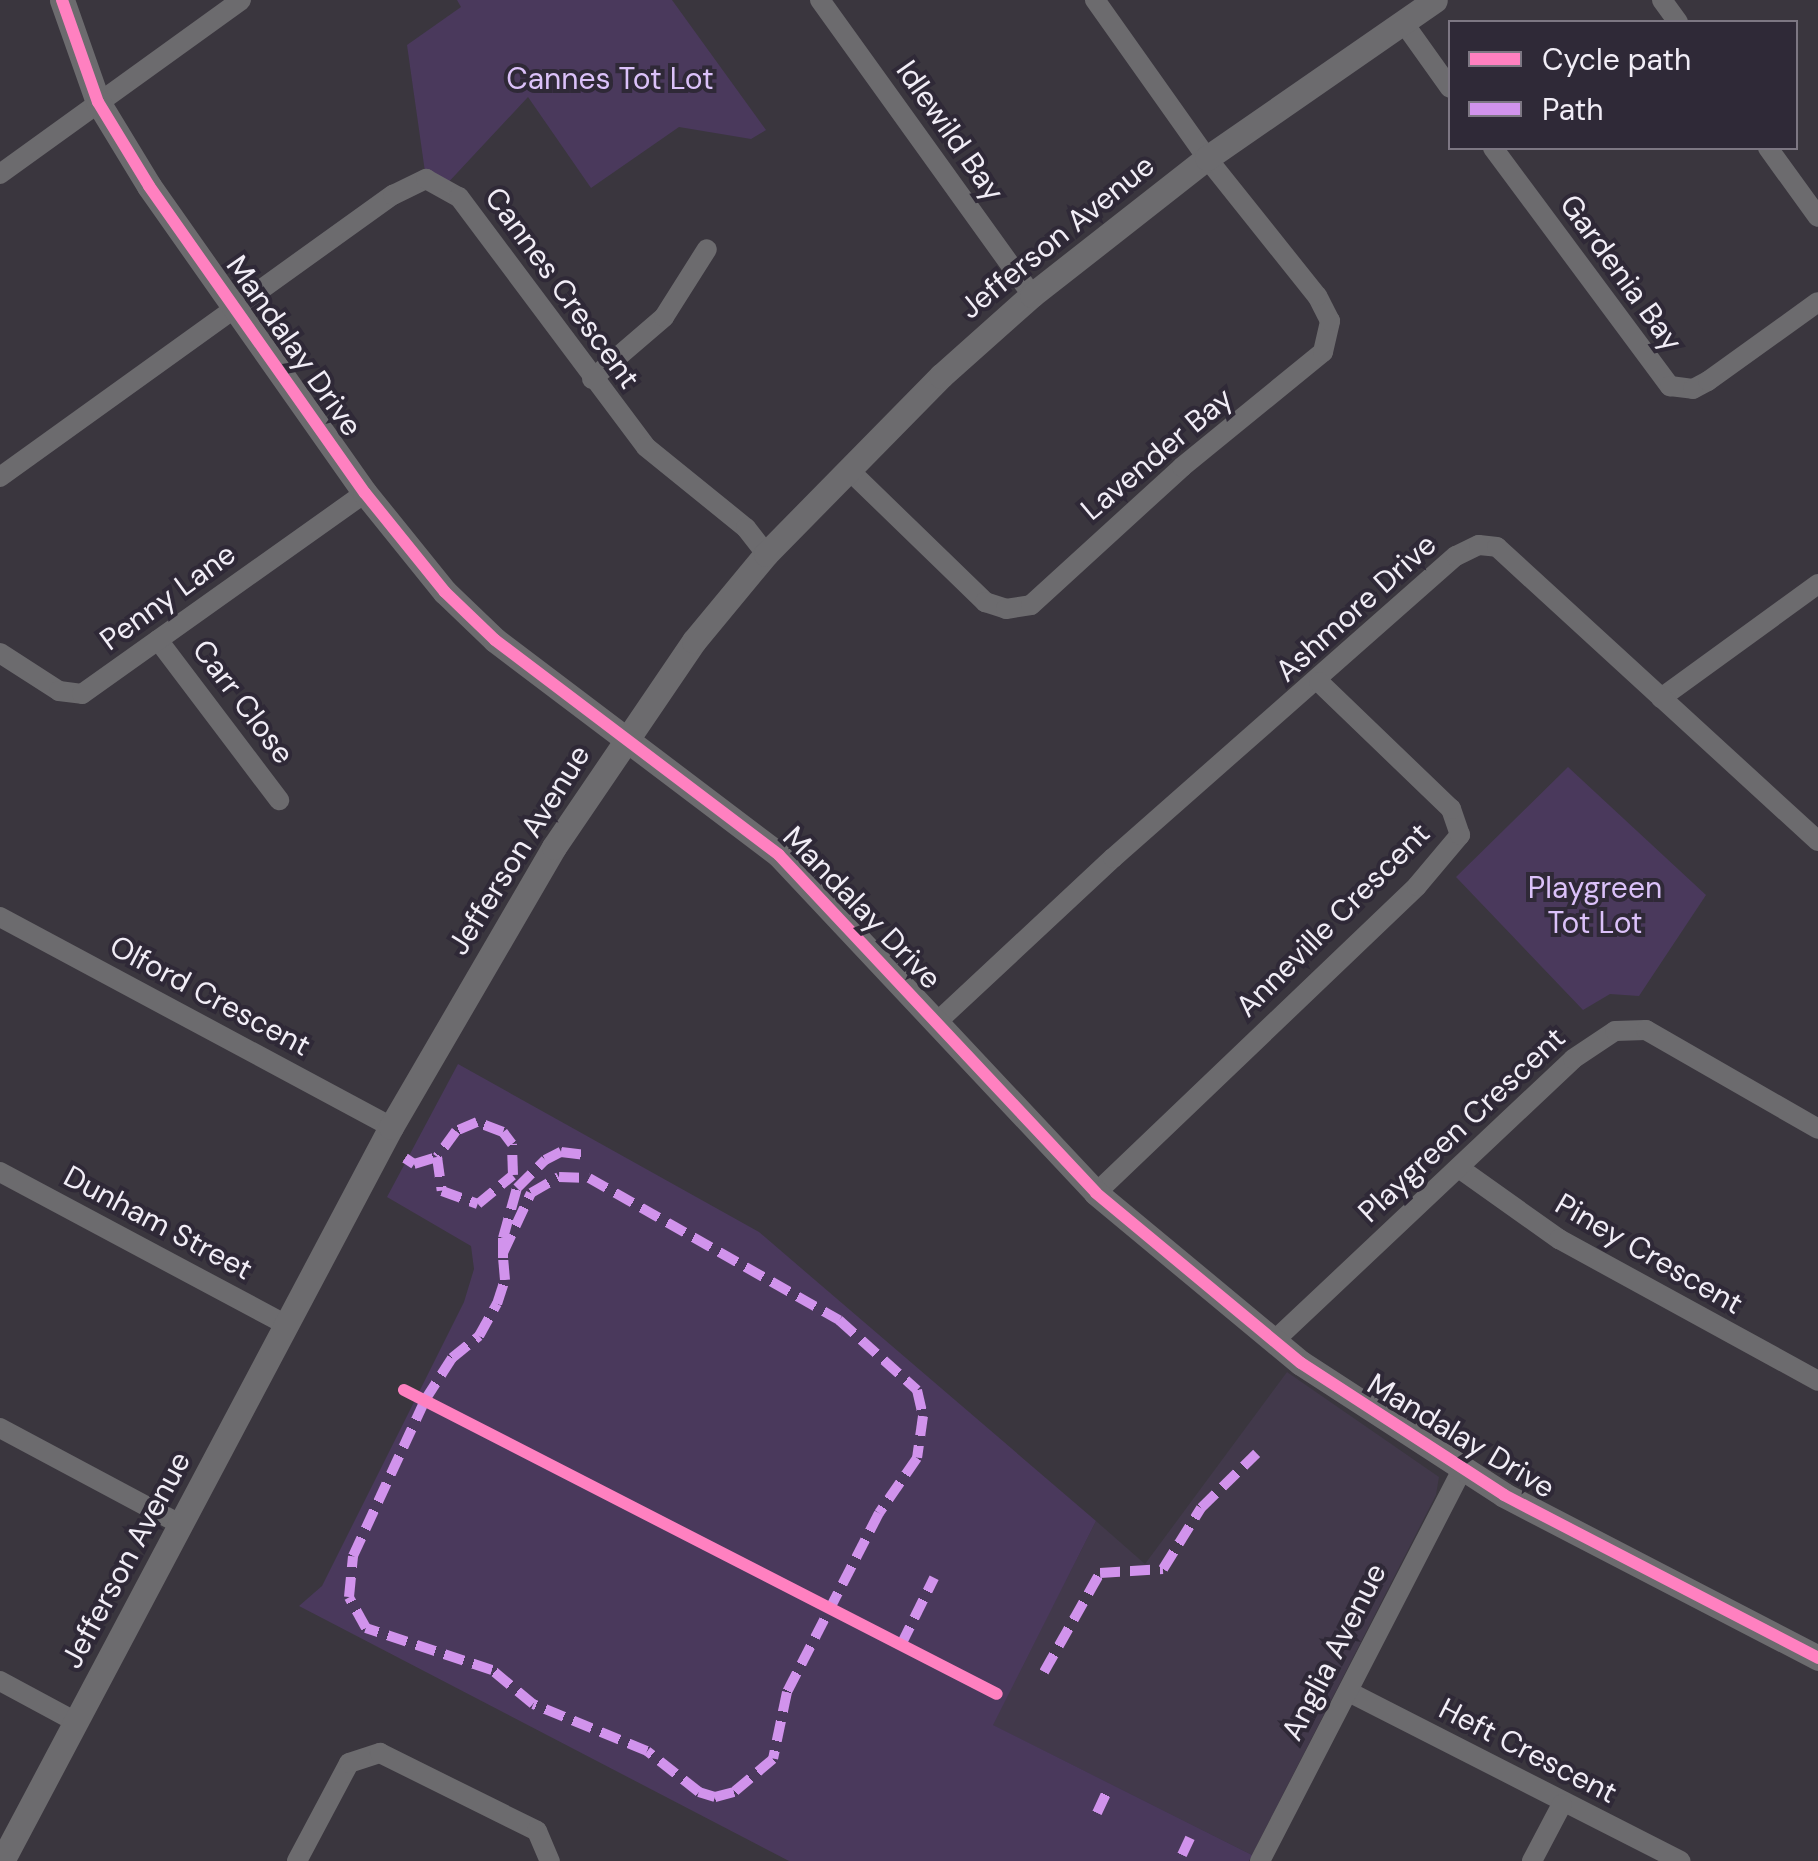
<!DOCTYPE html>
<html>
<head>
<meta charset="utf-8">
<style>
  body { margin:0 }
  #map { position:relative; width:1818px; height:1861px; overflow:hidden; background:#3a363e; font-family:"DM Sans",sans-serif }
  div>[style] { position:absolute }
  .built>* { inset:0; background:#42394b }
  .green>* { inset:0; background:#4a395c }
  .minor>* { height:20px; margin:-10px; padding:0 10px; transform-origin:10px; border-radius:10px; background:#6c6b6e }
  .tertiary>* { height:25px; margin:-12.5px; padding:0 12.5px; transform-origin:12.5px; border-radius:12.5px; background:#6c6b6e }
  .quiet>* { height:10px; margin-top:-5px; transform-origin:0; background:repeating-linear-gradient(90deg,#d193ec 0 20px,transparent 0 30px) }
  .cycleway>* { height:12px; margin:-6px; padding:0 6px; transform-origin:6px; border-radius:6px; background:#ff80c0 }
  span { translate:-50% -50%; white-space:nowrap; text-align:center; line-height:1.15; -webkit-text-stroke:8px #2f2937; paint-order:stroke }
  .park-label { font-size:30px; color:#dbc1f9 }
  .street-label { font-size:30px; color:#f1edf6 }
  .legend { position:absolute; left:1448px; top:20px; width:350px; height:130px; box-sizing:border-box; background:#2f2937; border:2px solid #7d7783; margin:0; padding:12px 18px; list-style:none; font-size:30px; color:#f1edf6 }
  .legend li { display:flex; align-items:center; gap:20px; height:50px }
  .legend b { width:50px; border:2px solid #7d7783 }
</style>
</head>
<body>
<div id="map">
  <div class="built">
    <i style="clip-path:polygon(1287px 1372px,1439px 1477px,1436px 1495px,1252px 1855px,992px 1725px,1096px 1521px,1145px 1564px)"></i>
  </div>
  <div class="green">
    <i style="clip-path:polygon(457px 0,672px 0,766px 130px,751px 139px,679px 127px,591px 188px,528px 97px,444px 187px,426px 179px,407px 45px,461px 7px)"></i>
    <i style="clip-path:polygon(1568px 767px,1706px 895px,1639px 996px,1610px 994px,1583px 1010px,1456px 877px)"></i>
    <i style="clip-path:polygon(458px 1064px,759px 1232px,1096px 1521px,993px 1725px,1252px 1855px,1249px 1861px,789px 1861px,299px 1606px,322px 1586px,464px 1302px,474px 1269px,471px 1246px,387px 1197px)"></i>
  </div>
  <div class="minor">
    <i style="left:820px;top:0;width:363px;rotate:54.3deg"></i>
    <i style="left:1662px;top:0;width:27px;rotate:54deg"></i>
    <i style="left:1403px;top:22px;width:81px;rotate:54.5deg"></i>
    <i style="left:1493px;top:148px;width:297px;rotate:53.4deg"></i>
    <i style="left:1670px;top:386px;width:23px;rotate:7deg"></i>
    <i style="left:1693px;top:389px;width:17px;rotate:-28deg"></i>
    <i style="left:1708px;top:381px;width:135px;rotate:-35.7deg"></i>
    <i style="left:1768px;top:148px;width:85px;rotate:54.1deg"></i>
    <i style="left:0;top:174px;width:297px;rotate:-35.8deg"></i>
    <i style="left:592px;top:379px;width:95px;rotate:-40.7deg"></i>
    <i style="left:664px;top:317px;width:80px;rotate:-57.7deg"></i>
    <i style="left:849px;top:470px;width:190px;rotate:44.1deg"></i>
    <i style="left:985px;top:602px;width:22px;rotate:18deg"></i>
    <i style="left:1006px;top:609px;width:25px;rotate:-9deg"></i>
    <i style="left:1031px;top:605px;width:205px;rotate:-42.4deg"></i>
    <i style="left:1182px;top:467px;width:182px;rotate:-39.2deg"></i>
    <i style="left:1323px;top:352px;width:32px;rotate:-77deg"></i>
    <i style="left:1330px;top:321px;width:28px;rotate:-117deg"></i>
    <i style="left:1317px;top:296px;width:176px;rotate:-128.6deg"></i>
    <i style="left:1207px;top:158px;width:194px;rotate:-125.3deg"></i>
    <i style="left:0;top:477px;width:484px;rotate:-35.7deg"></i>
    <i style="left:393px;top:195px;width:37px;rotate:-26deg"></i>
    <i style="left:426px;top:179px;width:38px;rotate:29deg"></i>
    <i style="left:459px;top:197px;width:312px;rotate:53.2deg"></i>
    <i style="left:646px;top:447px;width:129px;rotate:39deg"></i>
    <i style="left:746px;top:528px;width:33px;rotate:52deg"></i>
    <i style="left:158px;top:640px;width:201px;rotate:52.9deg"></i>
    <i style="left:0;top:653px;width:70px;rotate:32.8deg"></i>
    <i style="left:59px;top:691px;width:23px;rotate:7deg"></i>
    <i style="left:82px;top:694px;width:347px;rotate:-35.4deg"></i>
    <i style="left:1661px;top:698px;width:194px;rotate:-36deg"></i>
    <i style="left:0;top:917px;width:444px;rotate:28.2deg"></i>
    <i style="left:937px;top:1022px;width:241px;rotate:-43deg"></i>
    <i style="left:1113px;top:858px;width:457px;rotate:-41.4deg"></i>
    <i style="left:1456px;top:556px;width:25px;rotate:-26deg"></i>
    <i style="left:1479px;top:545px;width:18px;rotate:6deg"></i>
    <i style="left:1497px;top:547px;width:435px;rotate:42.5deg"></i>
    <i style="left:1459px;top:1168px;width:123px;rotate:35.4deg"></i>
    <i style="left:1559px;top:1239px;width:295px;rotate:28.7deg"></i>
    <i style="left:0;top:1172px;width:327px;rotate:28.1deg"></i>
    <i style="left:1096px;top:1193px;width:444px;rotate:-43.7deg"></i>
    <i style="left:1417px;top:886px;width:67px;rotate:-49.9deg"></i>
    <i style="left:1460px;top:835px;width:28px;rotate:-109deg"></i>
    <i style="left:1451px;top:809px;width:183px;rotate:-136.1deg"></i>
    <i style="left:1273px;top:1342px;width:412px;rotate:-43.3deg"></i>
    <i style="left:1573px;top:1059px;width:50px;rotate:-33.7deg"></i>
    <i style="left:1615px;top:1031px;width:31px;rotate:-2deg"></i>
    <i style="left:1646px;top:1030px;width:198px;rotate:29.9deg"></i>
    <i style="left:0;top:1428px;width:206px;rotate:28.1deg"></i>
    <i style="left:0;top:1681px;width:86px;rotate:28.3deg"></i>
    <i style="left:1349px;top:1692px;width:372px;rotate:27deg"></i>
    <i style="left:297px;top:1861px;width:111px;rotate:-62deg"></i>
    <i style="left:349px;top:1763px;width:33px;rotate:-18deg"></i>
    <i style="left:380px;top:1753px;width:175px;rotate:26.4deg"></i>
    <i style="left:537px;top:1831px;width:33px;rotate:67deg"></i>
    <i style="left:1260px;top:1861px;width:440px;rotate:-62.7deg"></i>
    <i style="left:1532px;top:1861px;width:64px;rotate:-62.2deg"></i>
  </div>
  <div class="tertiary">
    <i style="left:62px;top:0;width:108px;rotate:70.6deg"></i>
    <i style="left:98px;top:102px;width:98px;rotate:58.7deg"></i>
    <i style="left:149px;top:186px;width:375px;rotate:54.9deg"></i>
    <i style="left:365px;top:493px;width:127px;rotate:51.1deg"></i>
    <i style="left:445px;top:592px;width:69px;rotate:43.8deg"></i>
    <i style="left:495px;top:640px;width:356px;rotate:37.1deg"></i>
    <i style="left:779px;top:855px;width:463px;rotate:46.8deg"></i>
    <i style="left:1096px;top:1193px;width:266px;rotate:39.7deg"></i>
    <i style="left:1301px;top:1363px;width:242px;rotate:33deg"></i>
    <i style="left:1504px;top:1495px;width:354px;rotate:27.4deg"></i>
    <i style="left:2px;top:1861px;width:831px;rotate:-62.08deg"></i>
    <i style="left:391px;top:1127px;width:324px;rotate:-59.8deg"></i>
    <i style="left:554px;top:847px;width:249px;rotate:-55.8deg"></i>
    <i style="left:694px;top:641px;width:113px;rotate:-50.4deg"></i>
    <i style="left:766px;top:554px;width:250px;rotate:-45.5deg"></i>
    <i style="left:941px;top:376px;width:122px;rotate:-41.7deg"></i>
    <i style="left:1032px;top:295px;width:222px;rotate:-38.1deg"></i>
    <i style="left:1207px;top:158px;width:277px;rotate:-34.7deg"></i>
  </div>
  <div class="quiet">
    <i style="left:405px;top:1158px;width:11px;rotate:34deg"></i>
    <i style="left:414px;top:1164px;width:24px;rotate:-17deg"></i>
    <i style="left:437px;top:1157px;width:34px;rotate:82deg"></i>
    <i style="left:442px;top:1191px;width:38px;rotate:20deg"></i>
    <i style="left:478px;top:1204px;width:45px;rotate:-39.6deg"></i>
    <i style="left:513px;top:1175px;width:31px;rotate:-92deg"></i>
    <i style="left:512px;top:1144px;width:15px;rotate:-127deg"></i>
    <i style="left:503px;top:1132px;width:28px;rotate:-159deg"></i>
    <i style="left:477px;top:1122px;width:23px;rotate:157deg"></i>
    <i style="left:456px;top:1131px;width:32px;rotate:126deg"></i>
    <i style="left:503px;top:1253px;width:66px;rotate:-65deg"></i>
    <i style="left:531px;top:1193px;width:32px;rotate:-30deg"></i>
    <i style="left:559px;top:1177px;width:30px;rotate:2deg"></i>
    <i style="left:589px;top:1178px;width:288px;rotate:29.6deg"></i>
    <i style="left:839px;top:1320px;width:105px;rotate:41.9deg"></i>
    <i style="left:917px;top:1390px;width:27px;rotate:77deg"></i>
    <i style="left:923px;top:1416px;width:42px;rotate:98.1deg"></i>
    <i style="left:917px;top:1458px;width:67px;rotate:124.6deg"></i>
    <i style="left:879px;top:1513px;width:201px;rotate:117.2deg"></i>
    <i style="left:787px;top:1692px;width:68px;rotate:101.8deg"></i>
    <i style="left:773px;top:1759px;width:51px;rotate:139.8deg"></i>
    <i style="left:734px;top:1792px;width:20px;rotate:165deg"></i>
    <i style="left:715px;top:1797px;width:17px;rotate:-163deg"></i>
    <i style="left:699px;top:1792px;width:66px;rotate:-141.7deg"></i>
    <i style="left:647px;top:1751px;width:123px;rotate:-157.6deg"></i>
    <i style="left:533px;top:1704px;width:53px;rotate:-140.3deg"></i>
    <i style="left:492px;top:1670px;width:133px;rotate:-161.6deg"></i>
    <i style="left:366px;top:1628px;width:35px;rotate:-119deg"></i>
    <i style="left:349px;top:1597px;width:41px;rotate:-84.4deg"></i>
    <i style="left:353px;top:1556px;width:172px;rotate:-65.2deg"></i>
    <i style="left:425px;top:1400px;width:50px;rotate:-57.3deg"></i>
    <i style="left:452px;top:1358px;width:35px;rotate:-39deg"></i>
    <i style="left:479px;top:1336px;width:37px;rotate:-61deg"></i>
    <i style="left:497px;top:1304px;width:25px;rotate:-72deg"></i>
    <i style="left:505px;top:1280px;width:22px;rotate:-95deg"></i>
    <i style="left:503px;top:1258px;width:20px;rotate:-90deg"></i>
    <i style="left:503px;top:1238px;width:52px;rotate:-74.4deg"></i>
    <i style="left:517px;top:1188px;width:40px;rotate:-45deg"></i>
    <i style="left:545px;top:1160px;width:18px;rotate:-27deg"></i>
    <i style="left:561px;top:1152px;width:25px;rotate:7deg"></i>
    <i style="left:901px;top:1645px;width:75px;rotate:-63.8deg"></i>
    <i style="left:1044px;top:1672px;width:114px;rotate:-60.5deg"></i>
    <i style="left:1100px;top:1573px;width:63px;rotate:-3.6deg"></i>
    <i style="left:1163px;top:1569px;width:72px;rotate:-58.1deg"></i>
    <i style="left:1201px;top:1508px;width:78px;rotate:-44.5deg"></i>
    <i style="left:1097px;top:1813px;width:21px;rotate:-65deg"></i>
    <i style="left:1182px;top:1855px;width:19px;rotate:-65deg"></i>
  </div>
  <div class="cycleway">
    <i style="left:62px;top:0;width:108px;rotate:70.6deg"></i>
    <i style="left:98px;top:102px;width:98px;rotate:58.7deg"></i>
    <i style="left:149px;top:186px;width:375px;rotate:54.9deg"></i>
    <i style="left:365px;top:493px;width:127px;rotate:51.1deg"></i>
    <i style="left:445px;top:592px;width:69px;rotate:43.8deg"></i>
    <i style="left:495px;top:640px;width:356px;rotate:37.1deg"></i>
    <i style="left:779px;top:855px;width:463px;rotate:46.8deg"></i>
    <i style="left:1096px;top:1193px;width:266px;rotate:39.7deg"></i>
    <i style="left:1301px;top:1363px;width:242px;rotate:33deg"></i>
    <i style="left:1504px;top:1495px;width:354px;rotate:27.4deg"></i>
    <i style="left:404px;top:1390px;width:666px;rotate:27.14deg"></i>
  </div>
  <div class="park-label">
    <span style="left:610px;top:79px">Cannes Tot Lot</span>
    <span style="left:1595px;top:905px">Playgreen<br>Tot Lot</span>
  </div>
  <div class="street-label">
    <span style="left:950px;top:131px;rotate:55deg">Idlewild Bay</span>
    <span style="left:1057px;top:237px;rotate:-39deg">Jefferson Avenue</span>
    <span style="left:1621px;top:273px;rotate:54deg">Gardenia Bay</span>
    <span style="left:562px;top:288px;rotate:54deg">Cannes Crescent</span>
    <span style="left:294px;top:346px;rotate:55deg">Mandalay Drive</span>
    <span style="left:1157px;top:454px;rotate:-40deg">Lavender Bay</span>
    <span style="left:168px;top:597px;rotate:-36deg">Penny Lane</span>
    <span style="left:1356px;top:608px;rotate:-42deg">Ashmore Drive</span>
    <span style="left:243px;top:702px;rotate:53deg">Carr Close</span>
    <span style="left:519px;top:850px;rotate:-58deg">Jefferson Avenue</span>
    <span style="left:862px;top:908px;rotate:46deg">Mandalay Drive</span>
    <span style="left:1333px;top:920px;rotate:-45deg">Anneville Crescent</span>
    <span style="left:210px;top:996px;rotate:28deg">Olford Crescent</span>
    <span style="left:1462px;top:1125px;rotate:-43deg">Playgreen Crescent</span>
    <span style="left:158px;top:1223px;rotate:28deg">Dunham Street</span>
    <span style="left:1649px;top:1254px;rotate:30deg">Piney Crescent</span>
    <span style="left:1461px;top:1436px;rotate:31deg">Mandalay Drive</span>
    <span style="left:126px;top:1560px;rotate:-62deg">Jefferson Avenue</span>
    <span style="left:1334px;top:1652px;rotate:-63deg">Anglia Avenue</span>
    <span style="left:1528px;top:1751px;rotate:27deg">Heft Crescent</span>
  </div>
  <ul class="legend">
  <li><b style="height:12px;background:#ff80c0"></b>Cycle path</li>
  <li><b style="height:12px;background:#d193ec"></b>Path</li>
  </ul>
</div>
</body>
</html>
